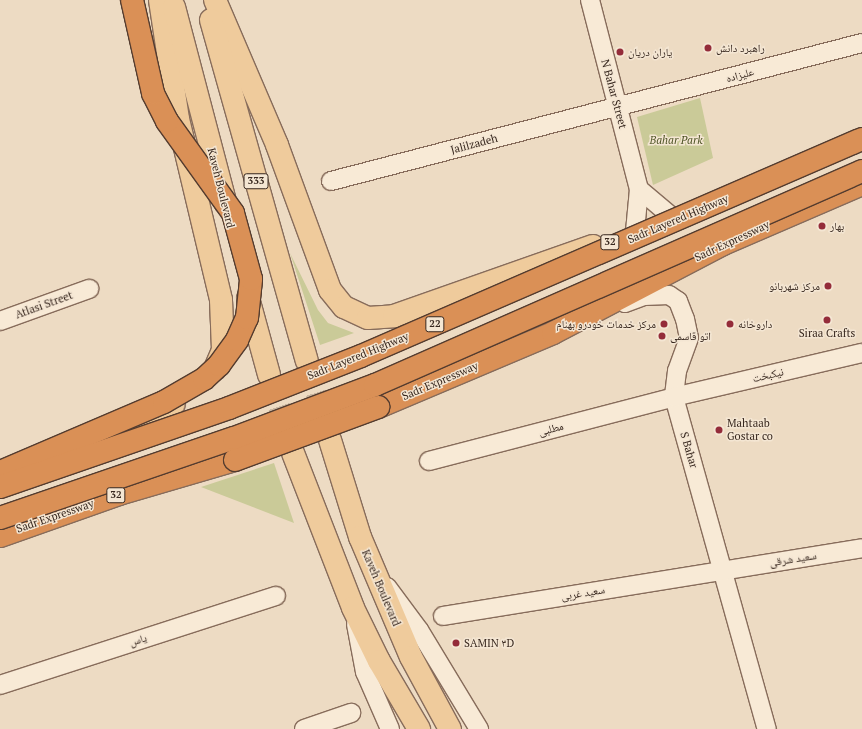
<!DOCTYPE html>
<html>
<head>
<meta charset="utf-8">
<style>
  body { margin:0 }
  #map { position:relative; width:862px; height:729px; overflow:hidden; background:#eddbc3; font-family:"PT Serif","Noto Naskh Arabic",serif }
  div>[style] { position:absolute }
  .green>* { inset:0; background:#caca98 }
  .major-tunnel>* { height:22px; margin-top:-11px; transform-origin:0; background:repeating-linear-gradient(90deg,#c9b7a2 0 22px,transparent 0 33px) }
  .roads { filter:drop-shadow(1px 0 #876c5b) drop-shadow(-1px 0 #876c5b) drop-shadow(0 1px #876c5b) drop-shadow(0 -1px #876c5b) }
  .minor>* { height:18px; margin:-9px; padding:0 9px; transform-origin:9px; border-radius:9px; background:#f8ead6 }
  .major>* { height:22px; margin:-11px; padding:0 11px; transform-origin:11px; border-radius:11px; background:#efcb9c }
  .highway>* { height:22px; margin:-11px; padding:0 11px; transform-origin:11px; border-radius:11px; background:#da9056 }
  .bridges { filter:drop-shadow(1px 0 #543c2f) drop-shadow(-1px 0 #543c2f) drop-shadow(0 1px #543c2f) drop-shadow(0 -1px #543c2f) }
  .highway-bridge>* { height:22px; margin:-11px; padding:0 11px; transform-origin:11px; border-radius:11px; background:#da9056 }
  .dots>* { width:11px; height:11px; translate:-50% -50%; box-sizing:border-box; border:2px solid #f4e6d3; border-radius:50% }
  span { translate:-50% -50%; white-space:nowrap; text-align:center; line-height:1.15; -webkit-text-stroke:3px #f4e6d3; paint-order:stroke }
  .shield-label span { padding:1px 3px; background:#f4e6d3; border:1px solid; border-radius:3px; -webkit-text-stroke-width:0 }
  .shield-label { font-size:10px; color:#37271e; font-weight:700 }
  .poi-label { font-size:11px; color:#37271e }
  .left { translate:0 -50%; text-align:left }
  .right { translate:-100% -50%; text-align:right }
  .street-label { font-size:11px; color:#37271e }
  .park-label { font-size:11px; color:#4d5325; font-style:italic }
</style>
</head>
<body>
<div id="map">
  <div class="green">
    <i style="clip-path:polygon(700px 98px,713px 158px,653px 185px,637px 117px)"></i>
    <i style="clip-path:polygon(290px 253px,318px 310px,328px 323px,354px 333px,320px 345px)"></i>
    <i style="clip-path:polygon(274px 463px,294px 523px,201px 487px)"></i>
  </div>
  <div class="major-tunnel">
    <i style="left:307px;top:361px;width:66px;rotate:73.2deg"></i>
    <i style="left:269px;top:375px;width:65px;rotate:72.1deg"></i>
  </div>
  <div class="roads">
    <div class="minor">
      <i style="left:590px;top:0;width:195px;rotate:75.5deg"></i>
      <i style="left:639px;top:189px;width:42px;rotate:95.4deg"></i>
      <i style="left:331px;top:181px;width:549px;rotate:-14.57deg"></i>
      <i style="left:639px;top:189px;width:42px;rotate:40.2deg"></i>
      <i style="left:625px;top:303px;width:20px;rotate:-20deg"></i>
      <i style="left:644px;top:296px;width:25px;rotate:-2deg"></i>
      <i style="left:669px;top:295px;width:11px;rotate:34deg"></i>
      <i style="left:678px;top:301px;width:19px;rotate:69deg"></i>
      <i style="left:685px;top:319px;width:19px;rotate:78deg"></i>
      <i style="left:689px;top:338px;width:35px;rotate:110deg"></i>
      <i style="left:677px;top:371px;width:26px;rotate:97deg"></i>
      <i style="left:674px;top:397px;width:345px;rotate:74.4deg"></i>
      <i style="left:0;top:321px;width:95px;rotate:-19.8deg"></i>
      <i style="left:429px;top:461px;width:253px;rotate:-14.6deg"></i>
      <i style="left:674px;top:397px;width:193px;rotate:-13.2deg"></i>
      <i style="left:387px;top:587px;width:54px;rotate:53.3deg"></i>
      <i style="left:419px;top:630px;width:116px;rotate:58.8deg"></i>
      <i style="left:443px;top:616px;width:424px;rotate:-9.2deg"></i>
      <i style="left:356px;top:624px;width:49px;rotate:79.4deg"></i>
      <i style="left:365px;top:672px;width:62px;rotate:66.3deg"></i>
      <i style="left:0;top:685px;width:290px;rotate:-17.9deg"></i>
      <i style="left:304px;top:729px;width:50px;rotate:-18.8deg"></i>
    </div>
    <div class="major">
      <i style="left:160px;top:0;width:120px;rotate:81.4deg"></i>
      <i style="left:178px;top:119px;width:186px;rotate:76.6deg"></i>
      <i style="left:221px;top:300px;width:50px;rotate:87.7deg"></i>
      <i style="left:223px;top:350px;width:21px;rotate:113deg"></i>
      <i style="left:215px;top:0;width:158px;rotate:66.8deg"></i>
      <i style="left:277px;top:145px;width:154px;rotate:69.9deg"></i>
      <i style="left:330px;top:290px;width:22px;rotate:51deg"></i>
      <i style="left:344px;top:307px;width:26px;rotate:25deg"></i>
      <i style="left:368px;top:318px;width:26px;rotate:-4deg"></i>
      <i style="left:394px;top:316px;width:211px;rotate:-19.4deg"></i>
      <i style="left:174px;top:7px;width:202px;rotate:75.3deg"></i>
      <i style="left:211px;top:20px;width:354px;rotate:74.3deg"></i>
      <i style="left:248px;top:298px;width:80px;rotate:74.7deg"></i>
      <i style="left:330px;top:440px;width:102px;rotate:72.8deg"></i>
      <i style="left:360px;top:537px;width:130px;rotate:67deg"></i>
      <i style="left:411px;top:657px;width:82px;rotate:61.6deg"></i>
      <i style="left:113px;top:445px;width:73px;rotate:-33.9deg"></i>
      <i style="left:293px;top:453px;width:166px;rotate:68.8deg"></i>
      <i style="left:353px;top:608px;width:59px;rotate:63.9deg"></i>
      <i style="left:379px;top:661px;width:79px;rotate:59.5deg"></i>
    </div>
    <div class="highway">
      <i style="left:378px;top:407px;width:190px;rotate:-22.9deg"></i>
      <i style="left:553px;top:333px;width:192px;rotate:-27.6deg"></i>
      <i style="left:723px;top:244px;width:151px;rotate:-23.3deg"></i>
      <i style="left:0;top:536px;width:126px;rotate:-19.4deg"></i>
      <i style="left:119px;top:494px;width:121px;rotate:-16.3deg"></i>
    </div>
  </div>
  <div class="bridges">
    <div class="highway-bridge">
      <i style="left:235px;top:460px;width:153px;rotate:-20.3deg"></i>
      <i style="left:0;top:472px;width:178px;rotate:-23.1deg"></i>
      <i style="left:164px;top:402px;width:46px;rotate:-29.9deg"></i>
      <i style="left:204px;top:379px;width:21px;rotate:-43deg"></i>
      <i style="left:219px;top:365px;width:31px;rotate:-54deg"></i>
      <i style="left:237px;top:340px;width:24px;rotate:-66deg"></i>
      <i style="left:247px;top:318px;width:39px;rotate:-84deg"></i>
      <i style="left:251px;top:279px;width:68px;rotate:-105.3deg"></i>
      <i style="left:233px;top:213px;width:113px;rotate:-125.7deg"></i>
      <i style="left:167px;top:121px;width:31px;rotate:-117deg"></i>
      <i style="left:153px;top:93px;width:95px;rotate:-102.7deg"></i>
      <i style="left:0;top:487px;width:242px;rotate:-19deg"></i>
      <i style="left:229px;top:408px;width:142px;rotate:-21.5deg"></i>
      <i style="left:361px;top:356px;width:546px;rotate:-23.42deg"></i>
      <i style="left:0;top:518px;width:247px;rotate:-18.9deg"></i>
      <i style="left:234px;top:438px;width:151px;rotate:-20.6deg"></i>
      <i style="left:375px;top:385px;width:532px;rotate:-23.72deg"></i>
    </div>
  </div>
  <div class="dots">
    <i style="left:708px;top:48px;background:#942c3a"></i>
    <i style="left:620px;top:52px;background:#942c3a"></i>
    <i style="left:822px;top:226px;background:#942c3a"></i>
    <i style="left:828px;top:286px;background:#942c3a"></i>
    <i style="left:827px;top:320px;background:#942c3a"></i>
    <i style="left:664px;top:324px;background:#942c3a"></i>
    <i style="left:730px;top:324px;background:#942c3a"></i>
    <i style="left:662px;top:336px;background:#942c3a"></i>
    <i style="left:719px;top:430px;background:#942c3a"></i>
    <i style="left:456px;top:643px;background:#942c3a"></i>
  </div>
  <div class="shield-label">
    <span style="left:256px;top:181px">333</span>
    <span style="left:610px;top:242px">32</span>
    <span style="left:435px;top:324px">22</span>
    <span style="left:116px;top:495px">32</span>
  </div>
  <div class="poi-label">
    <span class="left" style="left:716px;top:48px">راهبرد دانش</span>
    <span class="left" style="left:628px;top:52px">یاران دریان</span>
    <span class="left" style="left:830px;top:226px">بهار</span>
    <span class="right" style="left:820px;top:286px">مرکز شهربانو</span>
    <span class="right" style="left:656px;top:324px">مرکز خدمات خودرو بهنام</span>
    <span class="left" style="left:738px;top:324px">داروخانه</span>
    <span style="left:827px;top:333px">Siraa Crafts</span>
    <span class="left" style="left:670px;top:336px">اتو قاسمی</span>
    <span class="left" style="left:727px;top:430px">Mahtaab<br>Gostar co</span>
    <span class="left" style="left:464px;top:643px">SAMIN ۳D</span>
  </div>
  <div class="street-label">
    <span style="left:740px;top:75px;rotate:-15deg">علیزاده</span>
    <span style="left:614px;top:94px;rotate:75deg">N Bahar Street</span>
    <span style="left:474px;top:144px;rotate:-15deg">Jalilzadeh</span>
    <span style="left:221px;top:188px;rotate:76deg">Kaveh Boulevard</span>
    <span style="left:678px;top:219px;rotate:-23deg">Sadr Layered Highway</span>
    <span style="left:732px;top:241px;rotate:-25deg">Sadr Expressway</span>
    <span style="left:44px;top:305px;rotate:-20deg">Atlasi Street</span>
    <span style="left:358px;top:356px;rotate:-22deg">Sadr Layered Highway</span>
    <span style="left:768px;top:375px;rotate:-13deg">نیکبخت</span>
    <span style="left:440px;top:381px;rotate:-23deg">Sadr Expressway</span>
    <span style="left:551px;top:429px;rotate:-15deg">مطلبی</span>
    <span style="left:689px;top:450px;rotate:74deg">S Bahar</span>
    <span style="left:55px;top:516px;rotate:-19deg">Sadr Expressway</span>
    <span style="left:793px;top:559px;rotate:-9deg">سعید شرقی</span>
    <span style="left:381px;top:588px;rotate:67deg">Kaveh Boulevard</span>
    <span style="left:583px;top:593px;rotate:-9deg">سعید غربی</span>
    <span style="left:138px;top:640px;rotate:-18deg">یاس</span>
  </div>
  <div class="park-label">
    <span style="left:676px;top:140px">Bahar Park</span>
  </div>
</div>
</body>
</html>
